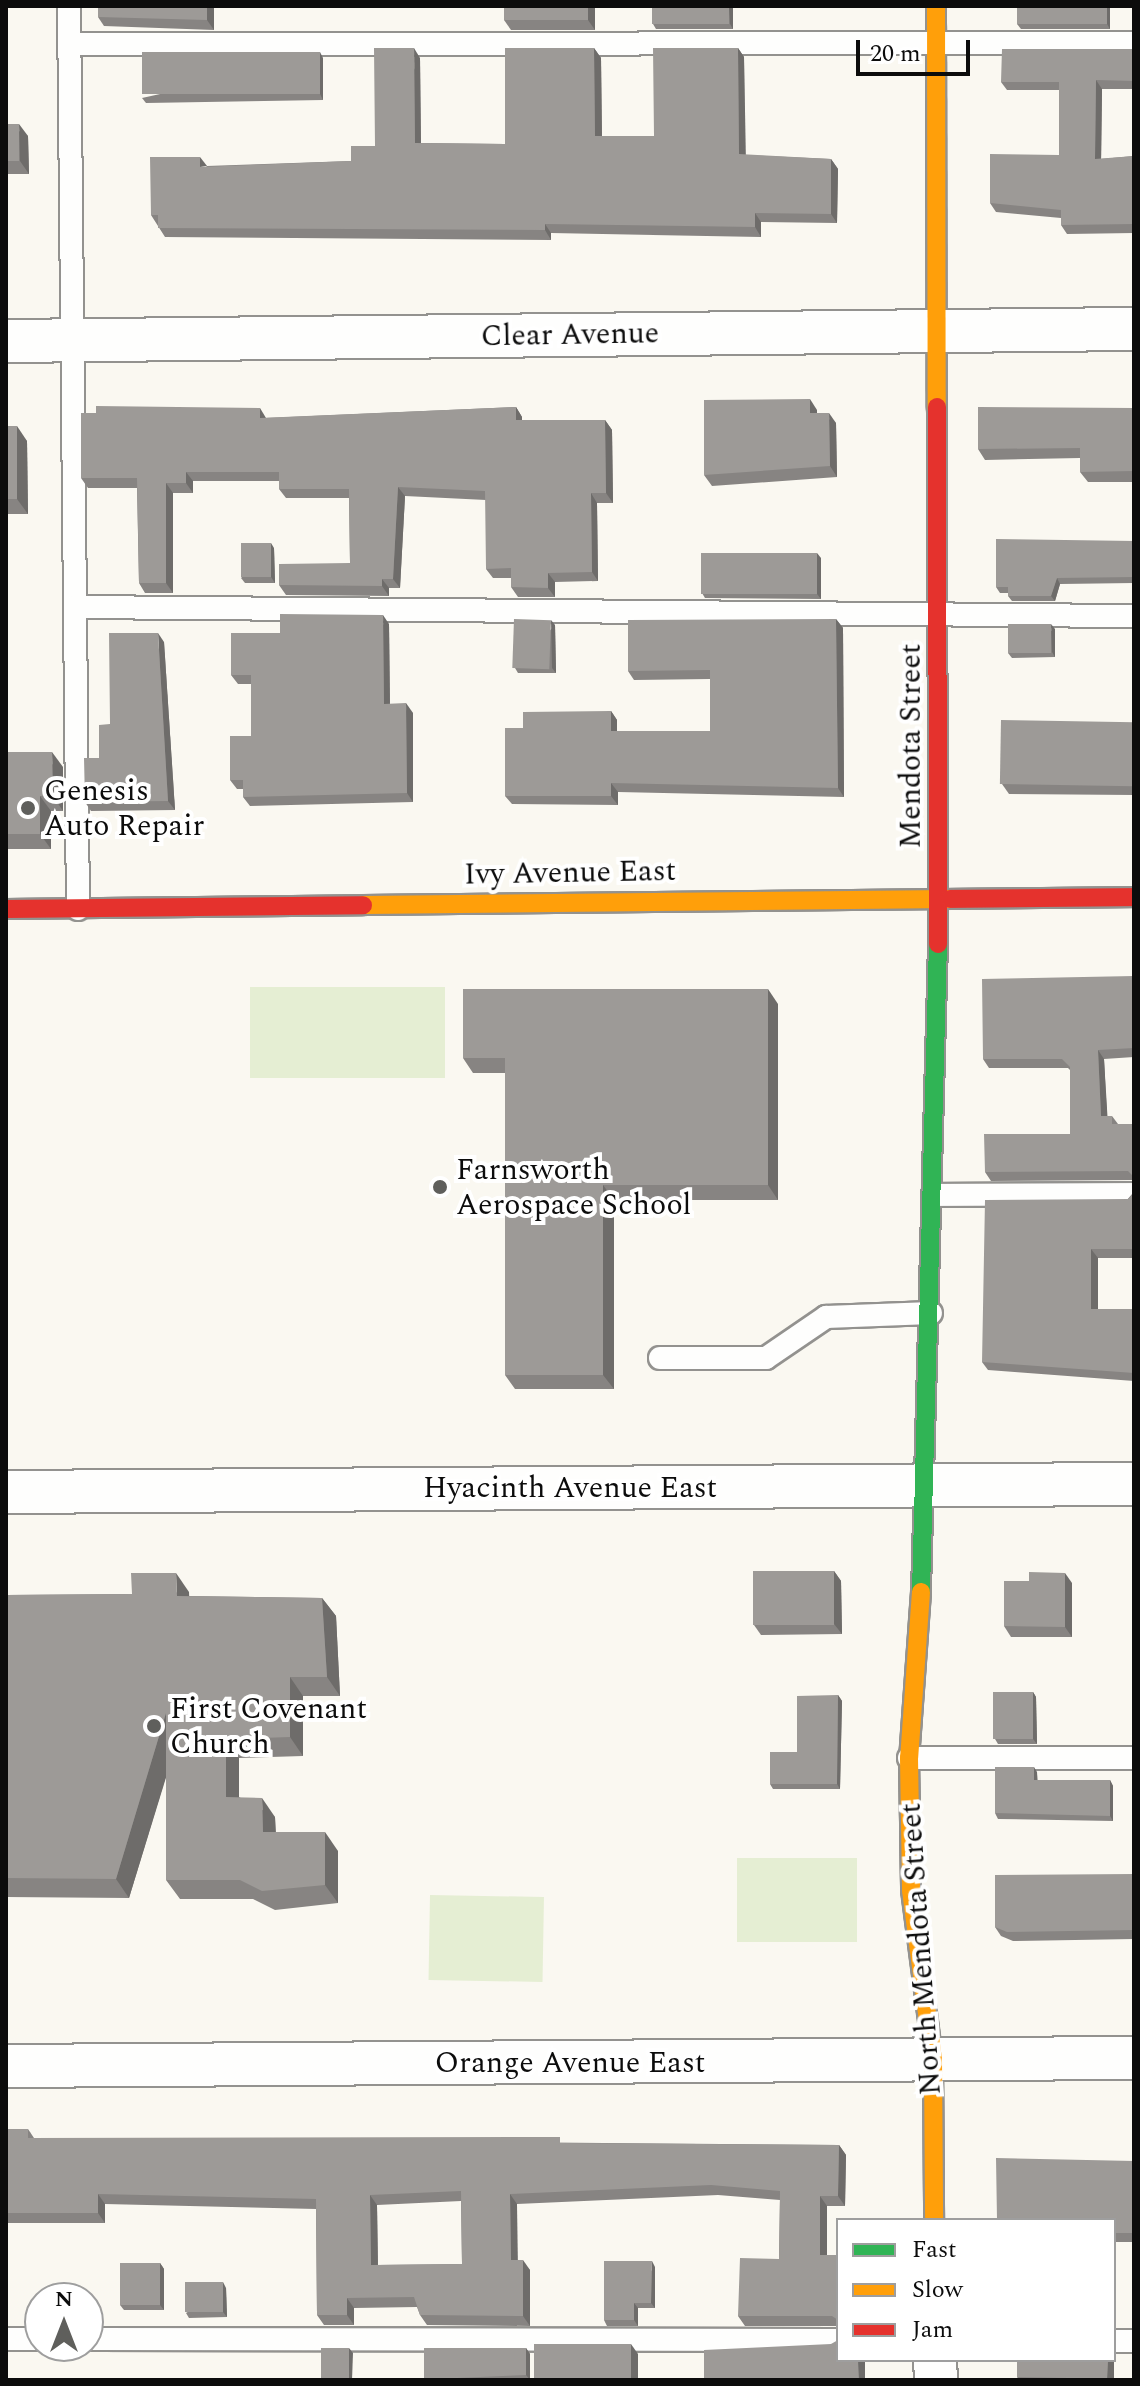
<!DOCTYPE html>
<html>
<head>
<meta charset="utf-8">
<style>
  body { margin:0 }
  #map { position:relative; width:1140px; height:2386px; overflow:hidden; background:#faf8f1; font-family:Spectral,serif }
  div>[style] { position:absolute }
  .green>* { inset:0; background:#e5eed3; transform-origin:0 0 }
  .roads { filter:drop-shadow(2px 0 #93928f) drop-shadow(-2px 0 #93928f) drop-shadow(0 2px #93928f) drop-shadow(0 -2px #93928f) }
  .lane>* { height:22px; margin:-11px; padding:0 11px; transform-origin:11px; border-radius:11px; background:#fefefd }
  .street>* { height:42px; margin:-21px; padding:0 21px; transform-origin:21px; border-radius:21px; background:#fefefd }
  .fast>* { height:18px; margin:-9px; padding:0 9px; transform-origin:9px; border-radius:9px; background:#30b455 }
  .slow>* { height:18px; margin:-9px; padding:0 9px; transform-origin:9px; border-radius:9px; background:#ff9f0a }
  .jam>* { height:18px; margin:-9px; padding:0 9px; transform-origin:9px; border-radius:9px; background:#e5322d }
  .wall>* { inset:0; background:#878482 }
  .shaded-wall>* { inset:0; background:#6e6c6a; transform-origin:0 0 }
  .building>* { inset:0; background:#9d9a97; transform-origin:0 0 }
  .dots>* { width:22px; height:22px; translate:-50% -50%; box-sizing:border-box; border:4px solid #fff; border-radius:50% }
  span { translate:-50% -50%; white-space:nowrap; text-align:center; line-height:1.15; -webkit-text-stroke:8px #fff; paint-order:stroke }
  .street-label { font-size:30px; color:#0c0c0c }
  .poi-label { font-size:30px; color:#0c0c0c }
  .left { translate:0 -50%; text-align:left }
  .frame { position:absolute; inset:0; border:8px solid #0c0c0c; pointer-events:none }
  .legend { position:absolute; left:836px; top:2218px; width:280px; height:144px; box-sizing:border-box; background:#fff; border:2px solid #9e9e9e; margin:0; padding:10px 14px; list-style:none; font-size:24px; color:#0c0c0c }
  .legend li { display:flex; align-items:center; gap:16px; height:40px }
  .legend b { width:40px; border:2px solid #9e9e9e }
  .north { position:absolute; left:24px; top:2282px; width:80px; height:80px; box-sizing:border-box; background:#fff; border:2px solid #9e9e9e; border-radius:50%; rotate:0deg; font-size:22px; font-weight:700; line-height:32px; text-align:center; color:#0c0c0c }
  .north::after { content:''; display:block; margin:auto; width:28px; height:36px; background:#5f5f5c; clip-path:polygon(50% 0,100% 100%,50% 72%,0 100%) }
  .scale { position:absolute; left:856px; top:40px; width:114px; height:36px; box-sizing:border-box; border:4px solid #0c0c0c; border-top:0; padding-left:10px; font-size:24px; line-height:28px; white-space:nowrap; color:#0c0c0c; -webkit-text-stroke:6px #fff; paint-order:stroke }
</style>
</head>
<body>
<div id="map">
  <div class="green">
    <i style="left:250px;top:987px;width:195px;height:91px"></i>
    <i style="left:737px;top:1858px;width:120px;height:84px"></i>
    <i style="left:430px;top:1895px;width:114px;height:85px;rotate:1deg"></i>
  </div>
  <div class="roads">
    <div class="lane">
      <i style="left:69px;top:6px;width:903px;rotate:89.43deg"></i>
      <i style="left:69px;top:44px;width:1065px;rotate:-0.05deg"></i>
      <i style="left:75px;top:607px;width:1059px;rotate:0.49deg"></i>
      <i style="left:933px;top:1195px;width:201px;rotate:-0.3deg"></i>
      <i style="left:660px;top:1358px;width:106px"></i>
      <i style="left:766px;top:1358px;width:73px;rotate:-34.3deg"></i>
      <i style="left:826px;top:1317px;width:105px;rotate:-2.2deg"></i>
      <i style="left:909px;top:1758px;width:225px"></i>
      <i style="left:6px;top:2339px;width:34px"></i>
      <i style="left:88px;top:2339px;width:750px;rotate:0.08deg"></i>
      <i style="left:1114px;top:2341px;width:20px"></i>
    </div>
    <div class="street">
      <i style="left:6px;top:341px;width:1128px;rotate:-0.61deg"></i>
      <i style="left:6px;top:1492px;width:1128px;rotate:-0.41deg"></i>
      <i style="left:6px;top:2066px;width:1128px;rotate:-0.41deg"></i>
      <i style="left:935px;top:2360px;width:20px;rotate:87deg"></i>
    </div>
    <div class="fast">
      <i style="left:921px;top:1592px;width:648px;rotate:-88.5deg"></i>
    </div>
    <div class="slow">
      <i style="left:936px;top:6px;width:401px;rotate:89.9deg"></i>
      <i style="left:363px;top:905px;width:587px;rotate:-0.59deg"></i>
      <i style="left:921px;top:1592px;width:166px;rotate:94.1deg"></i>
      <i style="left:909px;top:1758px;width:132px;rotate:89.1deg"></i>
      <i style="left:911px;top:1890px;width:171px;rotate:82.6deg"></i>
      <i style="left:933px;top:2060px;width:160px;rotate:89.6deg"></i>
    </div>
    <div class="jam">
      <i style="left:937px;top:407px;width:537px;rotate:89.89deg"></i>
      <i style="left:950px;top:899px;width:184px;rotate:-0.6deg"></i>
      <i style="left:6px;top:909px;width:357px;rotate:-0.6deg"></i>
    </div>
  </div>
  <div class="wall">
    <i style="clip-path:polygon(98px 6px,214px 6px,214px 30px,104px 26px,98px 17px)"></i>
    <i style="clip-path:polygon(504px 6px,595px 6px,595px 30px,511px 30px,504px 20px)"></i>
    <i style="clip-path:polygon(652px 6px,733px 6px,733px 29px,656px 29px,653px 24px)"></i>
    <i style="clip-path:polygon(1110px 6px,1110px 29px,1021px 29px,1017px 24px)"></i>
    <i style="clip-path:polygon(594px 48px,601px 58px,602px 136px,654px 136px,738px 48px,744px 57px,745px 155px,831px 159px,838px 169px,837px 223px,761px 222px,761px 237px,551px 233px,551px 240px,165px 237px,151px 215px,207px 166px,351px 161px,375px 146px,420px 58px,421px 143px,505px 144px)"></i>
    <i style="clip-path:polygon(1134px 49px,1134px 89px,1102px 89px,1101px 159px,1134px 156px,1134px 233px,1067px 234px,1061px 225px,1061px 218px,996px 212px,990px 203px,1059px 155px,1059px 90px,1007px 90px,1001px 82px)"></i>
    <i style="clip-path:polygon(323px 58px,323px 100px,146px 103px,142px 98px)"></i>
    <i style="clip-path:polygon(6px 124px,28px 136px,29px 174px,6px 174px,6px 270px)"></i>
    <i style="clip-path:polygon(516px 407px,522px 417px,522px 420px,605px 420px,612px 430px,613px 503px,597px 503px,598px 581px,555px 582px,555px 597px,518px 597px,511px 587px,511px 578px,493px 578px,486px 569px,486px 500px,405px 496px,400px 588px,389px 588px,389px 596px,286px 595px,279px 585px,350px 563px,349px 498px,286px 498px,279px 489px,279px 481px,193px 481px,193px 493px,173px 493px,173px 593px,145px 593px,139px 583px,137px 488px,88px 488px,81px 478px,266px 418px)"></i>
    <i style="clip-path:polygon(1134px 408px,1134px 482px,1088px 482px,1080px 472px,1080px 458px,985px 460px,978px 449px)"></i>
    <i style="clip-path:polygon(817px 410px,817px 413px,836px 423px,837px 477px,712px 486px,704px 475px)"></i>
    <i style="clip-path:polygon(6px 426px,27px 441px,28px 514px,6px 514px)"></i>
    <i style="clip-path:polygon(1134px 541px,1134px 583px,1060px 584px,1055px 601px,1012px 601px,1008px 596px,1008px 593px,1000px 593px,996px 587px)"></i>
    <i style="clip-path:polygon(274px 548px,275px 583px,245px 583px,241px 578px)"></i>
    <i style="clip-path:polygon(821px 558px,821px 599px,705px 598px,702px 593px)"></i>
    <i style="clip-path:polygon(836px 619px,843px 628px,844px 797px,618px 792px,618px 805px,512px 804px,505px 796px,523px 728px,611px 711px,617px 720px,617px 731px,710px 731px,710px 679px,634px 680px,628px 671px)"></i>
    <i style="clip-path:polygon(389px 624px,390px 704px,413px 713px,413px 802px,250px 806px,243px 797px,243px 789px,237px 789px,230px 780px,251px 736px,251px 684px,238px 684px,231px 675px,280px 633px)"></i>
    <i style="clip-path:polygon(555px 625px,556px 673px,518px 673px,515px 668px)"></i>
    <i style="clip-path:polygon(1055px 629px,1055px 657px,1012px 658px,1008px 653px)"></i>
    <i style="clip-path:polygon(164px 642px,175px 810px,91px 811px,85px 802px,110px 724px)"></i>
    <i style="clip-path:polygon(1134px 723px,1134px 795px,1009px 794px,1002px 784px)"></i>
    <i style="clip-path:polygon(6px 752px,63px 767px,63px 811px,51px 811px,51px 849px,6px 849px)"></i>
    <i style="clip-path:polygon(1134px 976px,1134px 1057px,1104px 1059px,1107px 1116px,1112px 1116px,1118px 1124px,1134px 1124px,1134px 1180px,991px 1181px,985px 1172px,1070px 1134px,1070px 1070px,1068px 1068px,989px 1068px,983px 1059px)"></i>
    <i style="clip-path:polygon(778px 1004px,778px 1200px,614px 1200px,614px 1389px,515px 1389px,505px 1375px,505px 1073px,473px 1073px,463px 1058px)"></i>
    <i style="clip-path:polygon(1134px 1192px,1134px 1258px,1098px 1258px,1098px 1309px,1134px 1309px,1134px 1381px,988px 1370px,982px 1362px)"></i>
    <i style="clip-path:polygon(834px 1571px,841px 1581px,842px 1634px,761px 1635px,754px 1625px)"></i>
    <i style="clip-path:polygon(1072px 1583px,1072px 1637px,1011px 1637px,1004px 1626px)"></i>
    <i style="clip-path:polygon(189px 1592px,189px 1596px,322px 1598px,336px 1616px,340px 1696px,303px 1696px,303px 1756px,239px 1758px,239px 1797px,275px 1817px,276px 1832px,338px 1851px,338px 1903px,275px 1910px,253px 1899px,180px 1899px,166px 1880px,166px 1776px,129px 1898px,6px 1897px,6px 1595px,132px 1594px)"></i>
    <i style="clip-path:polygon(1033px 1692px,1036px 1697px,1037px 1744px,998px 1744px,995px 1739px)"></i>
    <i style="clip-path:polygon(838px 1695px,842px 1701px,840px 1789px,773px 1789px,770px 1784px,797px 1752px)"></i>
    <i style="clip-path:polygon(1037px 1772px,1037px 1780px,1110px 1780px,1113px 1786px,1113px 1821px,998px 1819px,995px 1813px)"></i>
    <i style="clip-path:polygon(1134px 1874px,1134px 1939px,1013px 1941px,1001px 1936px,995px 1927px)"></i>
    <i style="clip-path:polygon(evenodd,6px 2129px,28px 2129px,34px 2138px,839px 2145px,846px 2155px,845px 2206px,827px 2206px,827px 2255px,838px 2255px,838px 2326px,745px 2326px,738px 2316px,779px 2259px,780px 2200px,718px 2195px,517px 2204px,517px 2260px,530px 2270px,530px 2326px,427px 2325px,420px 2315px,417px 2307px,354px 2308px,354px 2325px,324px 2325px,317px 2315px,316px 2209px,105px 2204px,105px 2223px,6px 2223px,6px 2129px,461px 2201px,462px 2264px,378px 2265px,377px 2205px,461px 2201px)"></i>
    <i style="clip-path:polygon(1134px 2161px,1134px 2242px,1114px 2242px,1114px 2220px)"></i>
    <i style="clip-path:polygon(160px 2263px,164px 2269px,164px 2310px,124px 2310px,120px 2305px)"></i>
    <i style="clip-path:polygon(655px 2267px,655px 2308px,638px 2308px,638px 2326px,607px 2326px,604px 2320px)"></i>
    <i style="clip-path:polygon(226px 2288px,227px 2317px,189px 2318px,186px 2313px)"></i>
    <i style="clip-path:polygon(526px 2348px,530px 2354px,530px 2380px,424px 2380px)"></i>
    <i style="clip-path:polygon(1114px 2356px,1114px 2380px,1019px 2380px,1017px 2377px)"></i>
  </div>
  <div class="shaded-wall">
    <i style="clip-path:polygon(207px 6px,214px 6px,214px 30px,207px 20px)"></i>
    <i style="clip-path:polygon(588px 6px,595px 6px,595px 30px,588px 20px)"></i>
    <i style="clip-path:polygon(729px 6px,733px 6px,733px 29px,730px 24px)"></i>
    <i style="clip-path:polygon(1107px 6px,1110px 6px,1110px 29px,1107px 24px)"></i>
    <i style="clip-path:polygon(414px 48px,420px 58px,421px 152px,415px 143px)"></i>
    <i style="clip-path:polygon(594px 48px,601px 58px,602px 145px,595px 136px)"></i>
    <i style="clip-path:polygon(738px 48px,744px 57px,746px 164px,739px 154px)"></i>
    <i style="clip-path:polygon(320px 52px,323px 58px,323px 100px,320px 94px)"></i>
    <i style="clip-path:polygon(1096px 80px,1102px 89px,1101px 168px,1095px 159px)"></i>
    <i style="clip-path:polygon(19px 124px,28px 136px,29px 174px,20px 161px)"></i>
    <i style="clip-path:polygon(200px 157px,207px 166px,200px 167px)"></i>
    <i style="clip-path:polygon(831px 159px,838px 169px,837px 223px,831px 214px)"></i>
    <i style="clip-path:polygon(755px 213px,761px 222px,761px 237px,755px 227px)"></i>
    <i style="clip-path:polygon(545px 224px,551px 233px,551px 240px,545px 230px)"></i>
    <i style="clip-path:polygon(810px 399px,817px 410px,817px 423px,810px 413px)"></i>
    <i style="clip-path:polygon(516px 407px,522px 417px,522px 430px,516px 420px)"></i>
    <i style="clip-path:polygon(260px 408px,266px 418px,260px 418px)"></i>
    <i style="clip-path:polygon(829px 413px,836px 423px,837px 477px,830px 466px)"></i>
    <i style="clip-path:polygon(605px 420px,612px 430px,613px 503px,606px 493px)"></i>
    <i style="clip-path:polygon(17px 426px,27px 441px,28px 514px,17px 499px)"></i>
    <i style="clip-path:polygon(186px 472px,193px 481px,193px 493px,186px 483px)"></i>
    <i style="clip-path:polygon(166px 483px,173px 493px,173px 593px,166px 583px)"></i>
    <i style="clip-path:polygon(398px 487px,405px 496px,400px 588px,393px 579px)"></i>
    <i style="clip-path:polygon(591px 493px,597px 503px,598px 581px,592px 572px)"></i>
    <i style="clip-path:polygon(271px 543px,274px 548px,275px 583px,271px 577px)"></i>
    <i style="clip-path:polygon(817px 553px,821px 558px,821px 599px,817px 594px)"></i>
    <i style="clip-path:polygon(548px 573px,555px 582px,555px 597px,548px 588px)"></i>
    <i style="clip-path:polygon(1057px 578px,1060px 584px,1055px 601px,1051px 596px)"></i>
    <i style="clip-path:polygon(382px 579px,389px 588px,389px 596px,382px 586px)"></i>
    <i style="clip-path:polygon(383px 615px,389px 624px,390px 713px,384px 704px)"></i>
    <i style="clip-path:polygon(836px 619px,843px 628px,844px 797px,838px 788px)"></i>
    <i style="clip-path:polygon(551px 620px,555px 625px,556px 673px,552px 668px)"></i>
    <i style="clip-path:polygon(1051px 624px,1055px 629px,1055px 657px,1052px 652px)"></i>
    <i style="clip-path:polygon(158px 633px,164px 642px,175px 810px,168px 801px)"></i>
    <i style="clip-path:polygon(406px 703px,413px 713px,413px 802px,407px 793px)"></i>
    <i style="clip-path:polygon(611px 711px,617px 720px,617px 740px,611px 731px)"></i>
    <i style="clip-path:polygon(52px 752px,63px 767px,63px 811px,53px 796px)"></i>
    <i style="clip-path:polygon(611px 783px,618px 792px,618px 805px,611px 796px)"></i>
    <i style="clip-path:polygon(40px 796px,51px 811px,51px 849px,40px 834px)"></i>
    <i style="clip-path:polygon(768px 989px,778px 1004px,778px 1200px,768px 1185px)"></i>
    <i style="clip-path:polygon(1098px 1050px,1104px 1059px,1108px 1125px,1101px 1116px)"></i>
    <i style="clip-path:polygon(603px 1185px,614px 1200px,614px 1389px,603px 1375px)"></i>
    <i style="clip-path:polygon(1091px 1249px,1098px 1258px,1098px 1318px,1091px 1309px)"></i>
    <i style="clip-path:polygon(834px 1571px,841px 1581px,842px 1634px,834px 1624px)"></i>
    <i style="clip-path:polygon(176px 1573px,189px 1592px,190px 1614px,177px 1596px)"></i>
    <i style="clip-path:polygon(1065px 1573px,1072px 1583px,1072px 1637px,1065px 1627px)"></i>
    <i style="clip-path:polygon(322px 1598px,336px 1616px,340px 1696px,327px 1677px)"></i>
    <i style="clip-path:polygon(290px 1677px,303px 1696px,303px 1756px,290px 1737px)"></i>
    <i style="clip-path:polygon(1033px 1692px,1036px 1697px,1037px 1744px,1033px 1739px)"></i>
    <i style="clip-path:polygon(838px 1695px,842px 1701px,840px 1789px,837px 1784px)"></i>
    <i style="clip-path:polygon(166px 1713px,180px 1732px,129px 1898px,116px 1879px)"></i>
    <i style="clip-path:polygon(226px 1739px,239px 1758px,239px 1815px,226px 1797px)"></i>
    <i style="clip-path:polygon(1034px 1767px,1037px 1772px,1038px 1786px,1034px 1780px)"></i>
    <i style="clip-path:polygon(1110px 1780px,1113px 1786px,1113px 1821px,1110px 1816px)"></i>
    <i style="clip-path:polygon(262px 1798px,275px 1817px,276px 1851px,263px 1832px)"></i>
    <i style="clip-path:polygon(325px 1832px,338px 1851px,338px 1903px,325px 1885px)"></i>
    <i style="clip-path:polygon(839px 2145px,846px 2155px,845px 2206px,838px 2196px)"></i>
    <i style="clip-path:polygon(98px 2194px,105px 2204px,105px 2223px,98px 2213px)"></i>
    <i style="clip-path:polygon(510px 2194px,517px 2204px,518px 2270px,511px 2260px)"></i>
    <i style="clip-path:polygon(370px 2195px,377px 2205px,378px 2275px,371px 2265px)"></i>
    <i style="clip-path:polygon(820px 2196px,827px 2206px,827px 2265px,820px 2255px)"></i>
    <i style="clip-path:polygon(523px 2260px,530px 2270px,530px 2326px,523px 2316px)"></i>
    <i style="clip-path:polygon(652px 2261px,655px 2267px,655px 2308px,651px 2303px)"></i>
    <i style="clip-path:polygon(160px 2263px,164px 2269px,164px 2310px,160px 2305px)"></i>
    <i style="clip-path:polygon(223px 2282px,226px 2288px,227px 2317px,223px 2312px)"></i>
    <i style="clip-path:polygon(347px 2298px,354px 2308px,354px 2325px,347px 2315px)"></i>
    <i style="clip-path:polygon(634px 2303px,638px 2308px,638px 2326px,634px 2320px)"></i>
    <i style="clip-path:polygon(631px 2344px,638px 2354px,638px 2380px,631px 2380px)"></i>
    <i style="clip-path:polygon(349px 2348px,353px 2353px,352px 2380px,348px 2380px)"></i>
    <i style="clip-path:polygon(526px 2348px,530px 2354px,530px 2380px,526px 2375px)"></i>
    <i style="clip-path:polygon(1114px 2356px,1114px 2380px,1107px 2380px,1108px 2360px,1114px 2360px)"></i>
    <i style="left:858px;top:2360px;width:7px;height:20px"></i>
  </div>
  <div class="building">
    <i style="clip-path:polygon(98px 6px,207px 6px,207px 20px,98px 17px)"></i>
    <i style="left:504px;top:6px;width:84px;height:14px"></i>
    <i style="left:652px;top:6px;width:77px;height:18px"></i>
    <i style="left:1017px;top:6px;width:90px;height:18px"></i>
    <i style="clip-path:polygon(374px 48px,414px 48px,415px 143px,505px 144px,505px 48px,594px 48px,595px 136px,654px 136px,653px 48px,738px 48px,739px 154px,831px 159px,831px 214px,755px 213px,755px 227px,545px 224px,545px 230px,158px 228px,158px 215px,151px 215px,150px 157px,200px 157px,200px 167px,351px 161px,351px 146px,375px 146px)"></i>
    <i style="clip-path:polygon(1002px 49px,1134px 49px,1134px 81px,1096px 80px,1095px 159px,1134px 156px,1134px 224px,1061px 225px,1061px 210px,990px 203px,990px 154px,1059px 155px,1059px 82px,1001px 82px)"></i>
    <i style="left:320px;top:52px;width:42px;height:178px;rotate:90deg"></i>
    <i style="left:6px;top:124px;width:13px;height:37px"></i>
    <i style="clip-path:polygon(810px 399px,810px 413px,829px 413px,830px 466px,704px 475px,704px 400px)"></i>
    <i style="clip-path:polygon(96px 406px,260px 408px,260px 418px,516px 407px,516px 420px,605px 420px,606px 493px,591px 493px,592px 572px,548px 573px,548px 588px,511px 587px,511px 568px,486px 569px,485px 491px,398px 487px,393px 579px,382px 579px,382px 586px,279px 585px,279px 564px,350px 563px,349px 489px,279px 489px,279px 472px,186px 472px,186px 483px,166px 483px,166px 583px,139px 583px,137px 478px,81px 478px,81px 413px,96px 413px)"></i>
    <i style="clip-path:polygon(978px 407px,1134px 408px,1134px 471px,1080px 472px,1080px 448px,978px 449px)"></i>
    <i style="left:6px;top:426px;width:11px;height:73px"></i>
    <i style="clip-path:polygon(996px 539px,1134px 541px,1134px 577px,1057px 578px,1051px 596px,1008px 596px,1008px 587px,996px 587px)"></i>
    <i style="left:271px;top:543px;width:34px;height:30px;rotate:90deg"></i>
    <i style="left:817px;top:553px;width:41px;height:116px;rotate:90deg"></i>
    <i style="clip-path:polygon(280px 614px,383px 615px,384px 704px,406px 703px,407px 793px,243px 797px,243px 780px,230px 780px,230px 736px,251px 736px,251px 675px,231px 675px,231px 633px,280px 633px)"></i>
    <i style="left:514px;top:619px;width:37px;height:49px;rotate:2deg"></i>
    <i style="clip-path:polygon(836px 619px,838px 788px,611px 783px,611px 796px,505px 796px,505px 728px,523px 728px,523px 712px,611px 711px,611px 731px,710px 731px,710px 670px,628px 671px,628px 620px)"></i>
    <i style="left:1008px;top:624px;width:43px;height:29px"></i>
    <i style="clip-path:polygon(109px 633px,158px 633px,168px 801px,85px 802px,84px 758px,99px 758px,99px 725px,110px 724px)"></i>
    <i style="left:1001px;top:720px;width:133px;height:64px;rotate:1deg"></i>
    <i style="clip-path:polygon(6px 752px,52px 752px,53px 796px,40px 796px,40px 834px,6px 834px)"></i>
    <i style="clip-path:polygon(1134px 976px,1134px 1048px,1098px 1050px,1101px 1116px,1112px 1116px,1112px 1124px,1134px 1124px,1134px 1177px,1128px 1171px,985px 1172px,984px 1134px,1070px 1134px,1070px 1067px,1062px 1059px,983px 1059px,982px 979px)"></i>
    <i style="clip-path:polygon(463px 989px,768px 989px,768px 1185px,603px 1185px,603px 1375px,505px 1375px,505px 1058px,463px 1058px)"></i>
    <i style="clip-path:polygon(1134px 1192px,1134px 1249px,1091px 1249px,1091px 1309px,1134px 1309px,1134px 1373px,982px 1362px,985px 1200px,1128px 1199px)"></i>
    <i style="clip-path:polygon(1134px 1558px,1134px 1621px,1132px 1559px)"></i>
    <i style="left:753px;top:1571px;width:81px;height:54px"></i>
    <i style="clip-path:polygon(1029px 1572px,1065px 1573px,1065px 1627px,1004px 1626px,1004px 1581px,1029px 1581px)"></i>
    <i style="clip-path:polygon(131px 1573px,176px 1573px,177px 1596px,322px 1598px,327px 1677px,290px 1677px,290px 1737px,226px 1739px,226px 1797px,262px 1798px,263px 1832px,325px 1832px,325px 1885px,262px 1891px,240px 1880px,166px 1880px,166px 1713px,116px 1879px,6px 1878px,6px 1595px,132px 1594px)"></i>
    <i style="left:1132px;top:1685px;width:2px;height:42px"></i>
    <i style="left:993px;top:1692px;width:40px;height:47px"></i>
    <i style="clip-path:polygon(838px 1695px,837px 1784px,770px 1784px,770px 1752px,797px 1752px,797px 1696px)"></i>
    <i style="clip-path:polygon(995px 1767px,1034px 1767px,1034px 1780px,1110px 1780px,1110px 1816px,995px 1813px)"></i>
    <i style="clip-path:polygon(1134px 1874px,1134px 1930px,1007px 1932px,995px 1927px,995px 1875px)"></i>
    <i style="clip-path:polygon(evenodd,6px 2129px,28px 2129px,28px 2138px,560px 2137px,560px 2143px,839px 2145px,838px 2196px,820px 2196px,820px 2255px,838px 2255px,838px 2320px,832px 2316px,738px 2316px,740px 2258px,779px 2259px,780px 2191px,711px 2185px,510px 2194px,511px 2260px,523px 2260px,523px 2316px,420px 2315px,414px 2297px,347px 2298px,347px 2315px,317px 2315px,316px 2199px,98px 2194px,98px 2213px,6px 2213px,6px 2129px,461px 2191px,462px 2264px,371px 2265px,370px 2195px,461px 2191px)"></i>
    <i style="clip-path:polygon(996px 2158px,1134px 2161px,1134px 2233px,1114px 2233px,1114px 2220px,997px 2220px)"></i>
    <i style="clip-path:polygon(604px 2261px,652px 2261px,651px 2303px,634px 2303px,634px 2320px,604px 2320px)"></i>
    <i style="left:120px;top:2263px;width:40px;height:42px"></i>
    <i style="left:223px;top:2282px;width:30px;height:38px;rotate:90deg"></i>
    <i style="clip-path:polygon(838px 2340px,838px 2360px,858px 2360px,859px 2380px,704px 2380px,704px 2350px,831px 2344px)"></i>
    <i style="left:631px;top:2344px;width:36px;height:97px;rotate:90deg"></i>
    <i style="left:321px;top:2348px;width:28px;height:32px"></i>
    <i style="clip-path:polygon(424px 2348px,526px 2348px,526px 2375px,457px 2378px,457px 2380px,424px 2380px)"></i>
    <i style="clip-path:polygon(1017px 2360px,1108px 2360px,1107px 2380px,1068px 2380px,1068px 2378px,1017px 2377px)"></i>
  </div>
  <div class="dots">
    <i style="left:28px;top:808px;background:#5f5f5c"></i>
    <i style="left:440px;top:1187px;background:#5f5f5c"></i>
    <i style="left:154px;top:1726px;background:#5f5f5c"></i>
  </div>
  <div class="street-label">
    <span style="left:570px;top:335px;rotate:-1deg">Clear Avenue</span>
    <span style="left:911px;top:746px;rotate:-90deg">Mendota Street</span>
    <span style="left:570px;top:873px;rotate:-1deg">Ivy Avenue East</span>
    <span style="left:570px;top:1488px">Hyacinth Avenue East</span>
    <span style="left:921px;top:1949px;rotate:-94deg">North Mendota Street</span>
    <span style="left:570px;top:2063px">Orange Avenue East</span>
  </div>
  <div class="poi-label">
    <span class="left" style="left:44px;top:808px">Genesis<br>Auto Repair</span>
    <span class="left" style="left:456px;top:1187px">Farnsworth<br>Aerospace School</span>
    <span class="left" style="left:170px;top:1726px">First Covenant<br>Church</span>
  </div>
  <div class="frame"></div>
  <ul class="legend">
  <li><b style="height:10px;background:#30b455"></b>Fast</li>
  <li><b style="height:10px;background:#ff9f0a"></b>Slow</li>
  <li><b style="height:10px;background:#e5322d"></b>Jam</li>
  </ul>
  <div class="north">N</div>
  <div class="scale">20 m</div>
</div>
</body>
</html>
